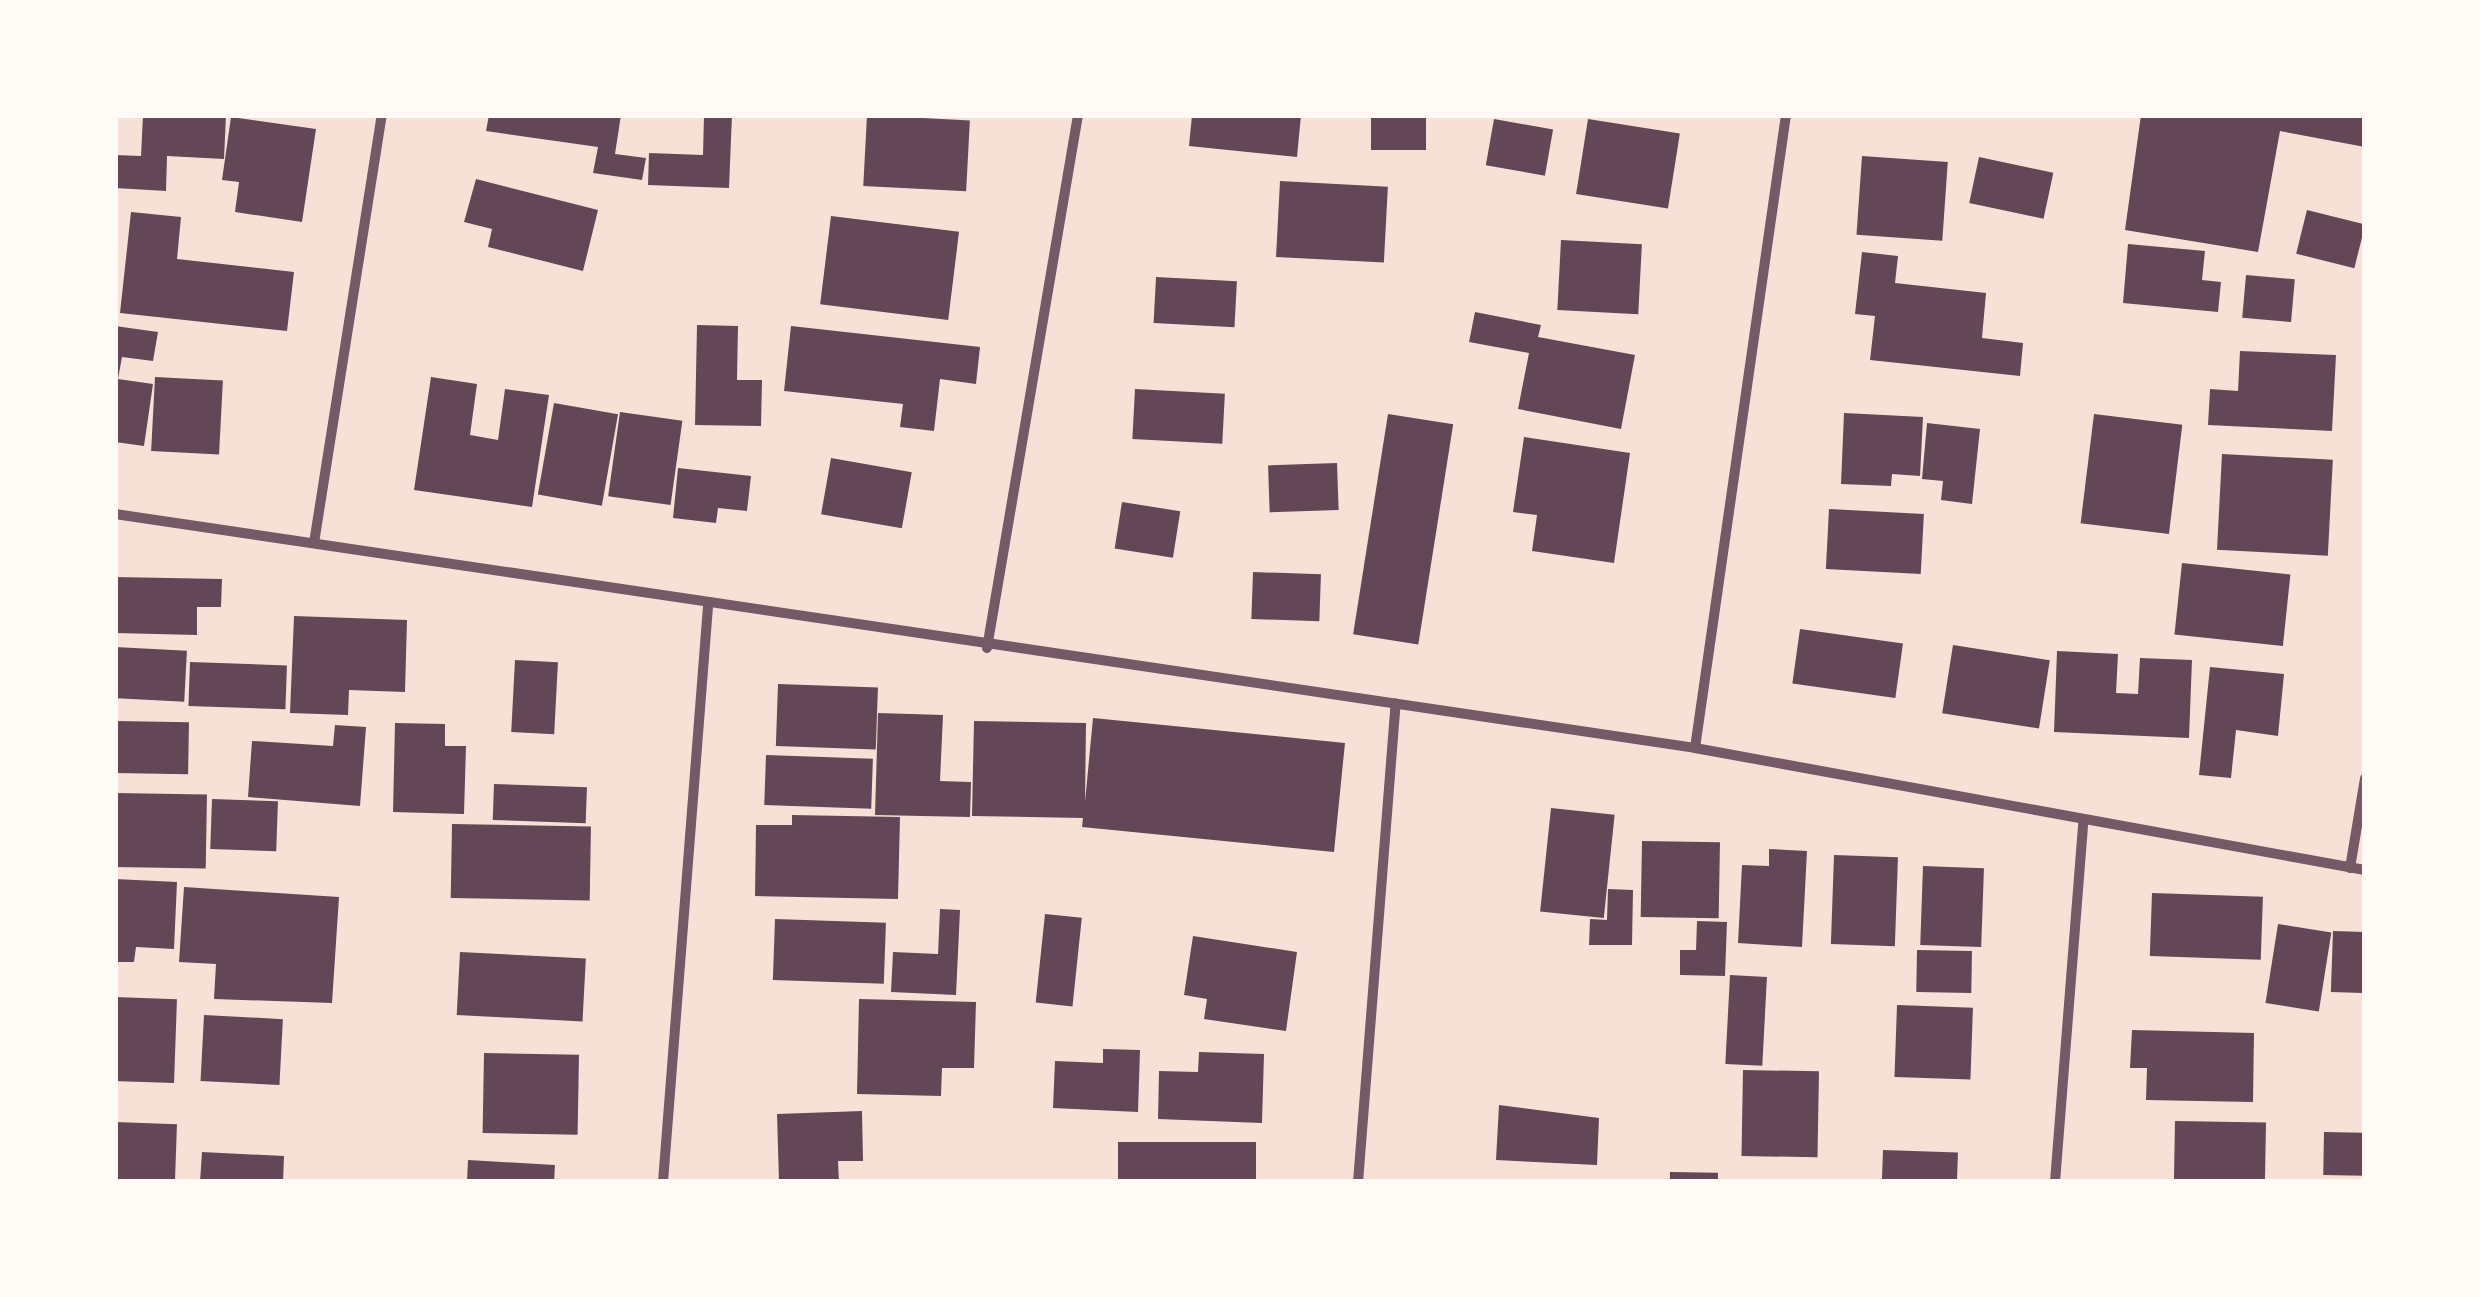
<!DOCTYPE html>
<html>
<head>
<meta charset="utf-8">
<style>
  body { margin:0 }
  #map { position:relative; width:2480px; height:1297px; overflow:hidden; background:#f7e1d7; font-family:"Noto Sans",sans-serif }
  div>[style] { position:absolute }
  .building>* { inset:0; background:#644757; transform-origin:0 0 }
  .minor>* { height:10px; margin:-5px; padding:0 5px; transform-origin:5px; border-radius:5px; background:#755966 }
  span { translate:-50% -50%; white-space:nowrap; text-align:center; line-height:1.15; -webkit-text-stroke:10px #fffaf5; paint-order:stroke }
  .frame { position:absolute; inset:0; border:118px solid #fffaf5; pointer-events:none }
</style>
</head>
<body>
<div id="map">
  <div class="building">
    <i style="clip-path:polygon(143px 115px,226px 115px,224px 159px,167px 156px,166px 191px,115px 188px,115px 155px,141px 156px)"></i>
    <i style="clip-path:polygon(489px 115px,621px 115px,615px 154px,646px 158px,642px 180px,593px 173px,598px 147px,486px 131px)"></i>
    <i style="clip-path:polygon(704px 115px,732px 115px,729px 188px,648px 185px,649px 153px,703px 155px)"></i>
    <i style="left:867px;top:115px;width:103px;height:71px;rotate:3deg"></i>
    <i style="clip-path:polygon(1192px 115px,1301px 115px,1297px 157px,1189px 146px)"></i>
    <i style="left:1371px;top:115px;width:55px;height:35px"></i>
    <i style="clip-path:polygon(2141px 115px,2365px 115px,2365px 147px,2280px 131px,2258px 252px,2125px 230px)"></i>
    <i style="clip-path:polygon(231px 117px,316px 129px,302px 222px,235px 212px,239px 182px,222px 180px)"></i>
    <i style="left:1494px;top:119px;width:60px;height:47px;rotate:10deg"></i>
    <i style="left:1588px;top:119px;width:93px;height:76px;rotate:9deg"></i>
    <i style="left:1862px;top:156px;width:86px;height:79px;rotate:4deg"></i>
    <i style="left:1979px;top:157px;width:76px;height:47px;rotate:12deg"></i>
    <i style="clip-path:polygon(476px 179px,598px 210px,583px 271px,488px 247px,492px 229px,464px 222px)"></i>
    <i style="left:1280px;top:181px;width:108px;height:76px;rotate:3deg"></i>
    <i style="left:2307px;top:210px;width:60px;height:45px;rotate:14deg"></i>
    <i style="clip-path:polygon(131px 212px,181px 217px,177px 259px,294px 272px,287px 331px,120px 313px)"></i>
    <i style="left:831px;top:216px;width:129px;height:89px;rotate:7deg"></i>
    <i style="left:1561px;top:240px;width:81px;height:70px;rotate:3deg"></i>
    <i style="clip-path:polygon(2128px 244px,2205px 251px,2202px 280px,2221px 282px,2218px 312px,2123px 303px)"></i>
    <i style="clip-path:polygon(1862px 252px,1898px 256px,1895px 283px,1986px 293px,1982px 338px,2023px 343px,2020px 376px,1870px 360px,1875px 316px,1855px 314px)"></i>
    <i style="left:2246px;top:275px;width:49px;height:43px;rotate:5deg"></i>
    <i style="left:1156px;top:277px;width:81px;height:46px;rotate:3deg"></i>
    <i style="clip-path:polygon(1475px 312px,1541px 325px,1538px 337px,1635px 355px,1621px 429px,1518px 409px,1529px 353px,1469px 342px)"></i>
    <i style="clip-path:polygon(697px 325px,738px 326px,737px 380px,762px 380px,761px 426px,695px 425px)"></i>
    <i style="clip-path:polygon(115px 326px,158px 332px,153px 361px,122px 357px,118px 379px,153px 384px,144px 446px,115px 442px)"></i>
    <i style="clip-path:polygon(791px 326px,980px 347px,976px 384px,940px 379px,934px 431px,900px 427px,903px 404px,784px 391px)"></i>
    <i style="clip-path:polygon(2240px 351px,2336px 355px,2332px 431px,2208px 425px,2210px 389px,2238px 391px)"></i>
    <i style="left:155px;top:377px;width:68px;height:74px;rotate:3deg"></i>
    <i style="clip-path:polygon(431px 377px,477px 384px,470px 435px,498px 440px,505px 389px,549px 395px,532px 507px,414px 490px)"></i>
    <i style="left:1135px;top:389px;width:90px;height:50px;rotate:3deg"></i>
    <i style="left:554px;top:403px;width:65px;height:93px;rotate:10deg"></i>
    <i style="left:620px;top:412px;width:63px;height:85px;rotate:8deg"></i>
    <i style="clip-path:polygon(1844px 413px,1923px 417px,1920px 476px,1892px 474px,1891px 486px,1841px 484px)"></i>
    <i style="left:1388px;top:414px;width:66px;height:223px;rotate:9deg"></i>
    <i style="left:2094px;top:414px;width:89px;height:110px;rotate:7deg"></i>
    <i style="clip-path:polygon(1927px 423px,1980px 429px,1972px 504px,1941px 500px,1943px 481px,1922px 479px)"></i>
    <i style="clip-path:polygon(1524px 437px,1630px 453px,1614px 563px,1532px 551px,1537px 515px,1513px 512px)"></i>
    <i style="left:2222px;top:454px;width:111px;height:96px;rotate:3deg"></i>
    <i style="left:831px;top:458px;width:82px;height:57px;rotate:10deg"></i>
    <i style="left:1337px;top:463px;width:47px;height:69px;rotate:88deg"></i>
    <i style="clip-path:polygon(678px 468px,751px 476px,747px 511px,718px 508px,716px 523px,673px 518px)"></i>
    <i style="left:1122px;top:502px;width:59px;height:47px;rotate:9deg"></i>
    <i style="left:1829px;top:509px;width:95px;height:60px;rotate:3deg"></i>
    <i style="left:2182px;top:563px;width:109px;height:72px;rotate:6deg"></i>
    <i style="left:1253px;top:572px;width:68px;height:47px;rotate:2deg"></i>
    <i style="clip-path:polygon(115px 577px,222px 579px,221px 607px,197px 607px,197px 635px,115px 633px)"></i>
    <i style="clip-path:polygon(294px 616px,407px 620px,405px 692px,349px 690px,348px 715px,290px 713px)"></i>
    <i style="left:1800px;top:629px;width:104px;height:55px;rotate:8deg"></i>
    <i style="left:1953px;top:645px;width:98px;height:69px;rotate:9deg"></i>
    <i style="left:115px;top:647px;width:72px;height:51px;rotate:3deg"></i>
    <i style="clip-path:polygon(2057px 651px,2118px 654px,2116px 693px,2138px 694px,2140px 658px,2192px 660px,2189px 738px,2054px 732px)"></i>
    <i style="left:515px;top:660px;width:43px;height:72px;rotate:3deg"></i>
    <i style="left:190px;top:662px;width:97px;height:44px;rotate:2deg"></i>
    <i style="clip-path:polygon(2210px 667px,2284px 674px,2278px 736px,2236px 730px,2231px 778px,2199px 775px)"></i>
    <i style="left:778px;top:684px;width:100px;height:62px;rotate:2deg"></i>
    <i style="clip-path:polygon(878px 713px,943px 715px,940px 781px,971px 782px,970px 817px,875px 815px)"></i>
    <i style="clip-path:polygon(1093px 718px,1345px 743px,1334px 852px,1082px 827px,1083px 818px,972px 816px,974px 721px,1086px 723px,1085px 802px)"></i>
    <i style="left:115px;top:721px;width:74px;height:52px;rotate:1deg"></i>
    <i style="clip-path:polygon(395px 723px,445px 724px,445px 746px,466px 746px,464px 814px,393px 812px)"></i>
    <i style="clip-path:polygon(335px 725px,366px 727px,360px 806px,248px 797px,252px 741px,333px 746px)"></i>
    <i style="left:766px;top:755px;width:107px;height:50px;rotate:2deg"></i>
    <i style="left:494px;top:784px;width:93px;height:36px;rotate:2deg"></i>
    <i style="left:115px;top:793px;width:92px;height:74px;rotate:1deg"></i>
    <i style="left:212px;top:799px;width:66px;height:50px;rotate:2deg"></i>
    <i style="left:1551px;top:808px;width:64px;height:104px;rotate:6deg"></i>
    <i style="clip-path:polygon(792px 815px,900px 817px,898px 899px,755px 896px,756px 825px,792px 825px)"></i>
    <i style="left:452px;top:824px;width:139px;height:74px;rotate:1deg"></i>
    <i style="left:1642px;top:841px;width:78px;height:76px;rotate:1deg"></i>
    <i style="clip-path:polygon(1769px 849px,1807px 851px,1802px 947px,1738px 943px,1742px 865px,1769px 866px)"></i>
    <i style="left:1834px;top:855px;width:64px;height:89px;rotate:2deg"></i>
    <i style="left:1923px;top:866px;width:61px;height:79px;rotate:2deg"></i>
    <i style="clip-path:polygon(115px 879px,177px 882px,174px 949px,136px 947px,134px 962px,115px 962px)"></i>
    <i style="clip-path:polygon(184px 887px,339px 897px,332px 1003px,214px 999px,216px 964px,179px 962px)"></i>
    <i style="clip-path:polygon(1608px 889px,1633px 890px,1632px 945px,1589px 945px,1590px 919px,1607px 920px)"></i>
    <i style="left:2152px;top:893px;width:111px;height:63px;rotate:2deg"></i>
    <i style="clip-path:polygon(940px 909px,960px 910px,956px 995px,891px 992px,893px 952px,938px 954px)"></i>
    <i style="left:1045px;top:914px;width:37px;height:89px;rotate:6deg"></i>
    <i style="left:775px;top:919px;width:111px;height:61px;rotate:2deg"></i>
    <i style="clip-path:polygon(1697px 921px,1727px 922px,1725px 976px,1680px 975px,1680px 950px,1696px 950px)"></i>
    <i style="left:2278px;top:924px;width:54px;height:80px;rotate:9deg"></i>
    <i style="left:2333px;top:931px;width:32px;height:61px;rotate:2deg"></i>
    <i style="clip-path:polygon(1193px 936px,1297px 952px,1286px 1031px,1204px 1019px,1207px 999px,1184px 995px)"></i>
    <i style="left:1917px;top:950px;width:55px;height:42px;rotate:1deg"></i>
    <i style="left:460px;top:952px;width:126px;height:63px;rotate:3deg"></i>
    <i style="left:1730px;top:975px;width:37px;height:89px;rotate:3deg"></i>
    <i style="left:115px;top:997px;width:62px;height:84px;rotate:2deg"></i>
    <i style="clip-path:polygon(859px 999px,976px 1002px,974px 1068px,942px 1068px,941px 1096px,857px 1094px)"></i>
    <i style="left:1897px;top:1005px;width:76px;height:72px;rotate:2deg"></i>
    <i style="left:204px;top:1015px;width:79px;height:66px;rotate:3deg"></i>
    <i style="clip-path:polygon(2132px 1030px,2254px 1033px,2253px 1102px,2146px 1100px,2147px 1068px,2130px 1068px)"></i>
    <i style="clip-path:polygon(1103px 1049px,1140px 1050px,1138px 1112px,1053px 1108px,1055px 1061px,1103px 1063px)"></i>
    <i style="clip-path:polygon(1199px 1052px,1264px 1054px,1262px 1123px,1158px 1119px,1159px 1071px,1198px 1072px)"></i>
    <i style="left:484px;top:1053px;width:95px;height:80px;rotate:1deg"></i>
    <i style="left:1743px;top:1070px;width:76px;height:86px;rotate:1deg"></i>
    <i style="clip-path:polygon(1499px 1105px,1599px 1118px,1597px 1165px,1496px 1160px)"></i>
    <i style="clip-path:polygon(862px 1111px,863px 1161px,838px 1161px,839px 1182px,779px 1182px,777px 1114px)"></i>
    <i style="left:2175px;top:1121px;width:91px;height:61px;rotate:1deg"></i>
    <i style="left:115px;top:1122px;width:62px;height:60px;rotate:2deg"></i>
    <i style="left:2324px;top:1132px;width:41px;height:43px;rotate:1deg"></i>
    <i style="left:1118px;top:1142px;width:138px;height:40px"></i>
    <i style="left:1883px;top:1150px;width:75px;height:32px;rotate:2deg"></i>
    <i style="clip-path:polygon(202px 1152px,284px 1156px,283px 1182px,200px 1182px)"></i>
    <i style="clip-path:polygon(468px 1160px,555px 1165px,554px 1182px,467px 1182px)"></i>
    <i style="left:1670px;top:1172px;width:48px;height:10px;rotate:1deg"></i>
  </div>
  <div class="minor">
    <i style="left:115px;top:514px;width:1597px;rotate:8.42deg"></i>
    <i style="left:1695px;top:748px;width:681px;rotate:10.32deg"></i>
    <i style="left:314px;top:543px;width:433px;rotate:-81deg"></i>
    <i style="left:987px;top:648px;width:541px;rotate:-80.31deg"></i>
    <i style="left:1695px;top:748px;width:640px;rotate:-81.82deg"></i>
    <i style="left:2350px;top:868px;width:91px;rotate:-80.5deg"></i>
    <i style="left:663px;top:1182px;width:578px;rotate:-85.53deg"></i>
    <i style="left:1358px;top:1182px;width:480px;rotate:-85.5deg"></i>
    <i style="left:2055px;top:1182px;width:359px;rotate:-85.5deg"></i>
  </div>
  <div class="frame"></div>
</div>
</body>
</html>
